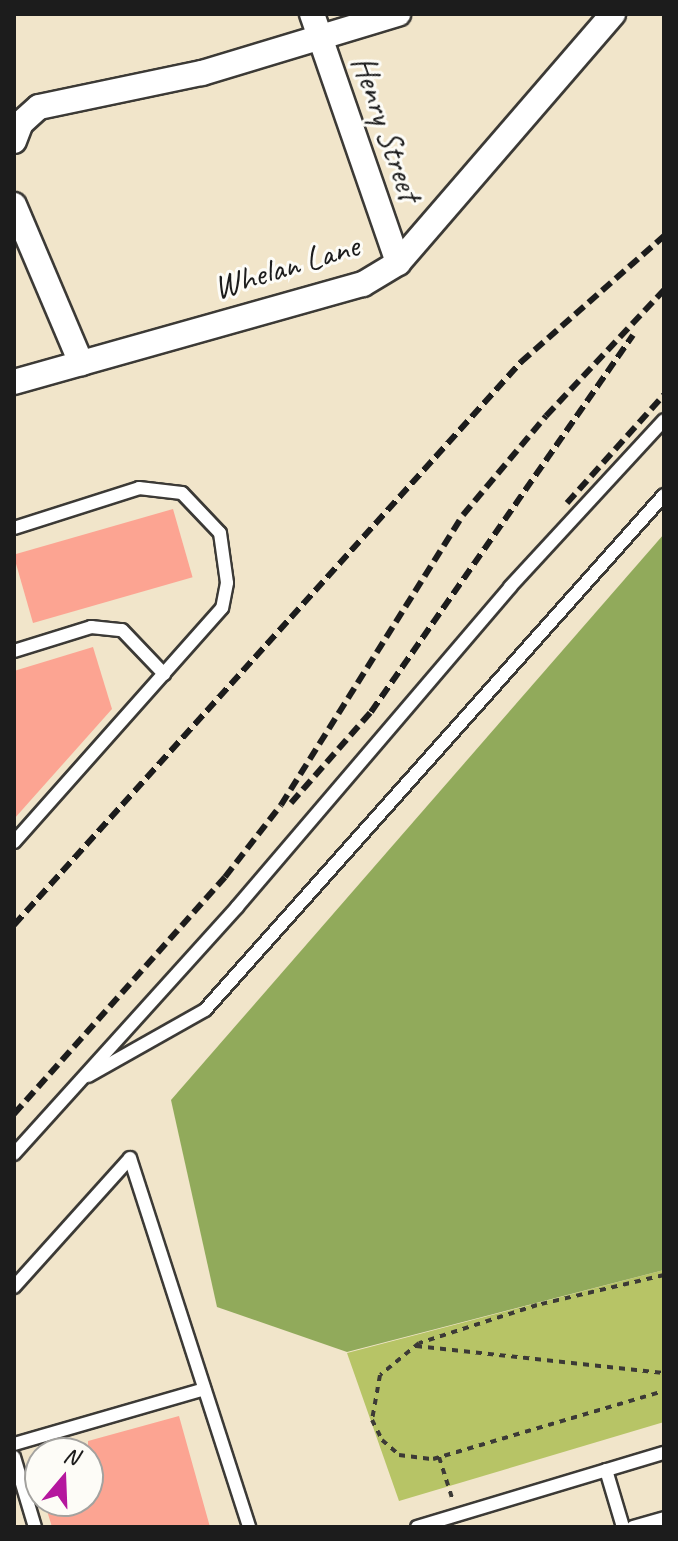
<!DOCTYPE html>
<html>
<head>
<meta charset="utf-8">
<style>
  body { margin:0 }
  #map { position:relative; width:678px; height:1541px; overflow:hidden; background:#f1e5ca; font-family:Caveat,sans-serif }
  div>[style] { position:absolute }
  .green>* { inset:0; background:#b7c466 }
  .forest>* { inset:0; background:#91aa5b }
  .building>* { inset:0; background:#fca492; transform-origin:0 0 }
  .path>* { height:4px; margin-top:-2px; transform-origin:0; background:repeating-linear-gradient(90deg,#3c3a36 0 6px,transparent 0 12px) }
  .roads { filter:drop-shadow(2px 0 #3c3a36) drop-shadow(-2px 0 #3c3a36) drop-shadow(0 2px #3c3a36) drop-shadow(0 -2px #3c3a36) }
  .lane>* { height:12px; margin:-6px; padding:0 6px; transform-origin:6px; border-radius:6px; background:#fff }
  .street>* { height:24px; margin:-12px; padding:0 12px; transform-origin:12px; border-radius:12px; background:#fff }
  .rail>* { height:6px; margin-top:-3px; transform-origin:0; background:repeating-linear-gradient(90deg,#1c1c1c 0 12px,transparent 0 18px) }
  span { translate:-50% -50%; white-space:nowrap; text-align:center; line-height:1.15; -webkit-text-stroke:6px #fdfcf7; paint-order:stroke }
  .street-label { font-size:34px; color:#1c1c1c }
  .frame { position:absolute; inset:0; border:16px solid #1c1c1c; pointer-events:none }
  .north { position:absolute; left:24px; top:1437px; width:80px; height:80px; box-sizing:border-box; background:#fdfcf7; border:2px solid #a3a29f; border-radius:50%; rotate:19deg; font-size:22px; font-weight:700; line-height:32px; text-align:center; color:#1c1c1c }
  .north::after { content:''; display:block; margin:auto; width:28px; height:36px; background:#b5179e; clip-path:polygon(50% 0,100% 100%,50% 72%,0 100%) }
</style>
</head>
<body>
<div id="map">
  <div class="green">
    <i style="clip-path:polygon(664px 1270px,664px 1422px,399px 1501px,347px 1353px)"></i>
  </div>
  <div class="forest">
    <i style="clip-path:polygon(664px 534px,664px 1270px,347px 1352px,217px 1307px,171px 1100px)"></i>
  </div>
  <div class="building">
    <i style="left:173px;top:509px;width:71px;height:166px;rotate:74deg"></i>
    <i style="clip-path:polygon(93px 647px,112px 709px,14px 819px,14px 671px)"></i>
    <i style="clip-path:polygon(179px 1416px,210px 1527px,52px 1527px,44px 1501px,88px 1501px,88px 1441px)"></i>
  </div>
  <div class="path">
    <i style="left:664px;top:1275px;width:130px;rotate:166.7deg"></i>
    <i style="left:537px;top:1305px;width:124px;rotate:162.1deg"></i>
    <i style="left:419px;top:1343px;width:50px;rotate:140.6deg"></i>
    <i style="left:380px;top:1375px;width:46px;rotate:100.1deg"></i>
    <i style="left:372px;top:1420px;width:22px;rotate:63deg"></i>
    <i style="left:382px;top:1440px;width:23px;rotate:41deg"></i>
    <i style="left:399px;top:1455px;width:34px;rotate:7deg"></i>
    <i style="left:433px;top:1459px;width:241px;rotate:-16.4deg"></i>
    <i style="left:416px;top:1346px;width:249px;rotate:6.2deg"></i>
    <i style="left:439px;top:1457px;width:46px;rotate:72.3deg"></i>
  </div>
  <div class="roads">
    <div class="lane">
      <i style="left:14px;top:528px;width:131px;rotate:-17.7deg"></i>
      <i style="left:139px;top:488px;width:43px;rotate:6.6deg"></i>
      <i style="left:182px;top:493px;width:55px;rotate:46.5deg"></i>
      <i style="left:220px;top:533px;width:50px;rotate:82deg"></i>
      <i style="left:227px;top:583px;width:25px;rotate:101deg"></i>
      <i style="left:222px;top:608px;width:313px;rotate:131.6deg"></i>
      <i style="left:14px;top:651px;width:81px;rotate:-17.3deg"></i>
      <i style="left:91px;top:627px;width:31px;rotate:6deg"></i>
      <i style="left:122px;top:630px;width:61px;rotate:46.3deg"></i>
      <i style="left:88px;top:1076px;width:134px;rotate:-29.4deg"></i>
      <i style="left:205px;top:1010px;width:690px;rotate:-48.29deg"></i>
      <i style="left:14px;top:1154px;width:333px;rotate:-47.9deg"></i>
      <i style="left:237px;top:907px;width:421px;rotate:-49.5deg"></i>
      <i style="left:510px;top:587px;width:227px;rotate:-47.3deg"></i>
      <i style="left:14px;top:1287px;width:173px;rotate:-48deg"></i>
      <i style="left:130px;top:1158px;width:388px;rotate:72.1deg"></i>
      <i style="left:14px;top:1444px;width:198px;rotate:-16.1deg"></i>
      <i style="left:14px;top:1457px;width:73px;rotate:73.3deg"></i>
      <i style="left:606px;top:1470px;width:59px;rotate:73.4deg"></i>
      <i style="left:417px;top:1527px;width:258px;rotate:-16.7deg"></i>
      <i style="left:633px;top:1527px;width:32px;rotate:-16deg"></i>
    </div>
    <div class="street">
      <i style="left:312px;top:14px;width:263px;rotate:70.9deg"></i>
      <i style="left:14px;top:141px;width:19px;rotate:-69deg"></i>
      <i style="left:21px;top:123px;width:24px;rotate:-42deg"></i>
      <i style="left:39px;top:107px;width:167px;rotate:-11.8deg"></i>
      <i style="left:202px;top:73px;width:205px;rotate:-16.8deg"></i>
      <i style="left:14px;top:205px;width:172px;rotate:67deg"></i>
      <i style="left:14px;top:382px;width:362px;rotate:-15.7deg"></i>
      <i style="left:363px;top:284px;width:41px;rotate:-31deg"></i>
      <i style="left:398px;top:263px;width:329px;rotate:-49.2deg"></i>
    </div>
  </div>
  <div class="rail">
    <i style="left:567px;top:503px;width:145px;rotate:-48.1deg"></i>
    <i style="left:291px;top:803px;width:121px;rotate:-48.7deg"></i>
    <i style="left:371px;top:712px;width:459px;rotate:-55.2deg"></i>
    <i style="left:14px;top:925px;width:758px;rotate:-48deg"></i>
    <i style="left:521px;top:362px;width:191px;rotate:-41.4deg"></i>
    <i style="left:14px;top:1114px;width:317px;rotate:-48.3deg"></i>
    <i style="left:225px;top:877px;width:91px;rotate:-52.1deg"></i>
    <i style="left:281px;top:805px;width:342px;rotate:-57.9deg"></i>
    <i style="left:463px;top:515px;width:129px;rotate:-50deg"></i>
    <i style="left:546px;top:416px;width:173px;rotate:-46.9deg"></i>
  </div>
  <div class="street-label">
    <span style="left:387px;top:128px;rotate:71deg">Henry Street</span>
    <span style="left:286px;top:266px;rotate:-17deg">Whelan Lane</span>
  </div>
  <div class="frame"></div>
  <div class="north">N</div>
</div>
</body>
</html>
